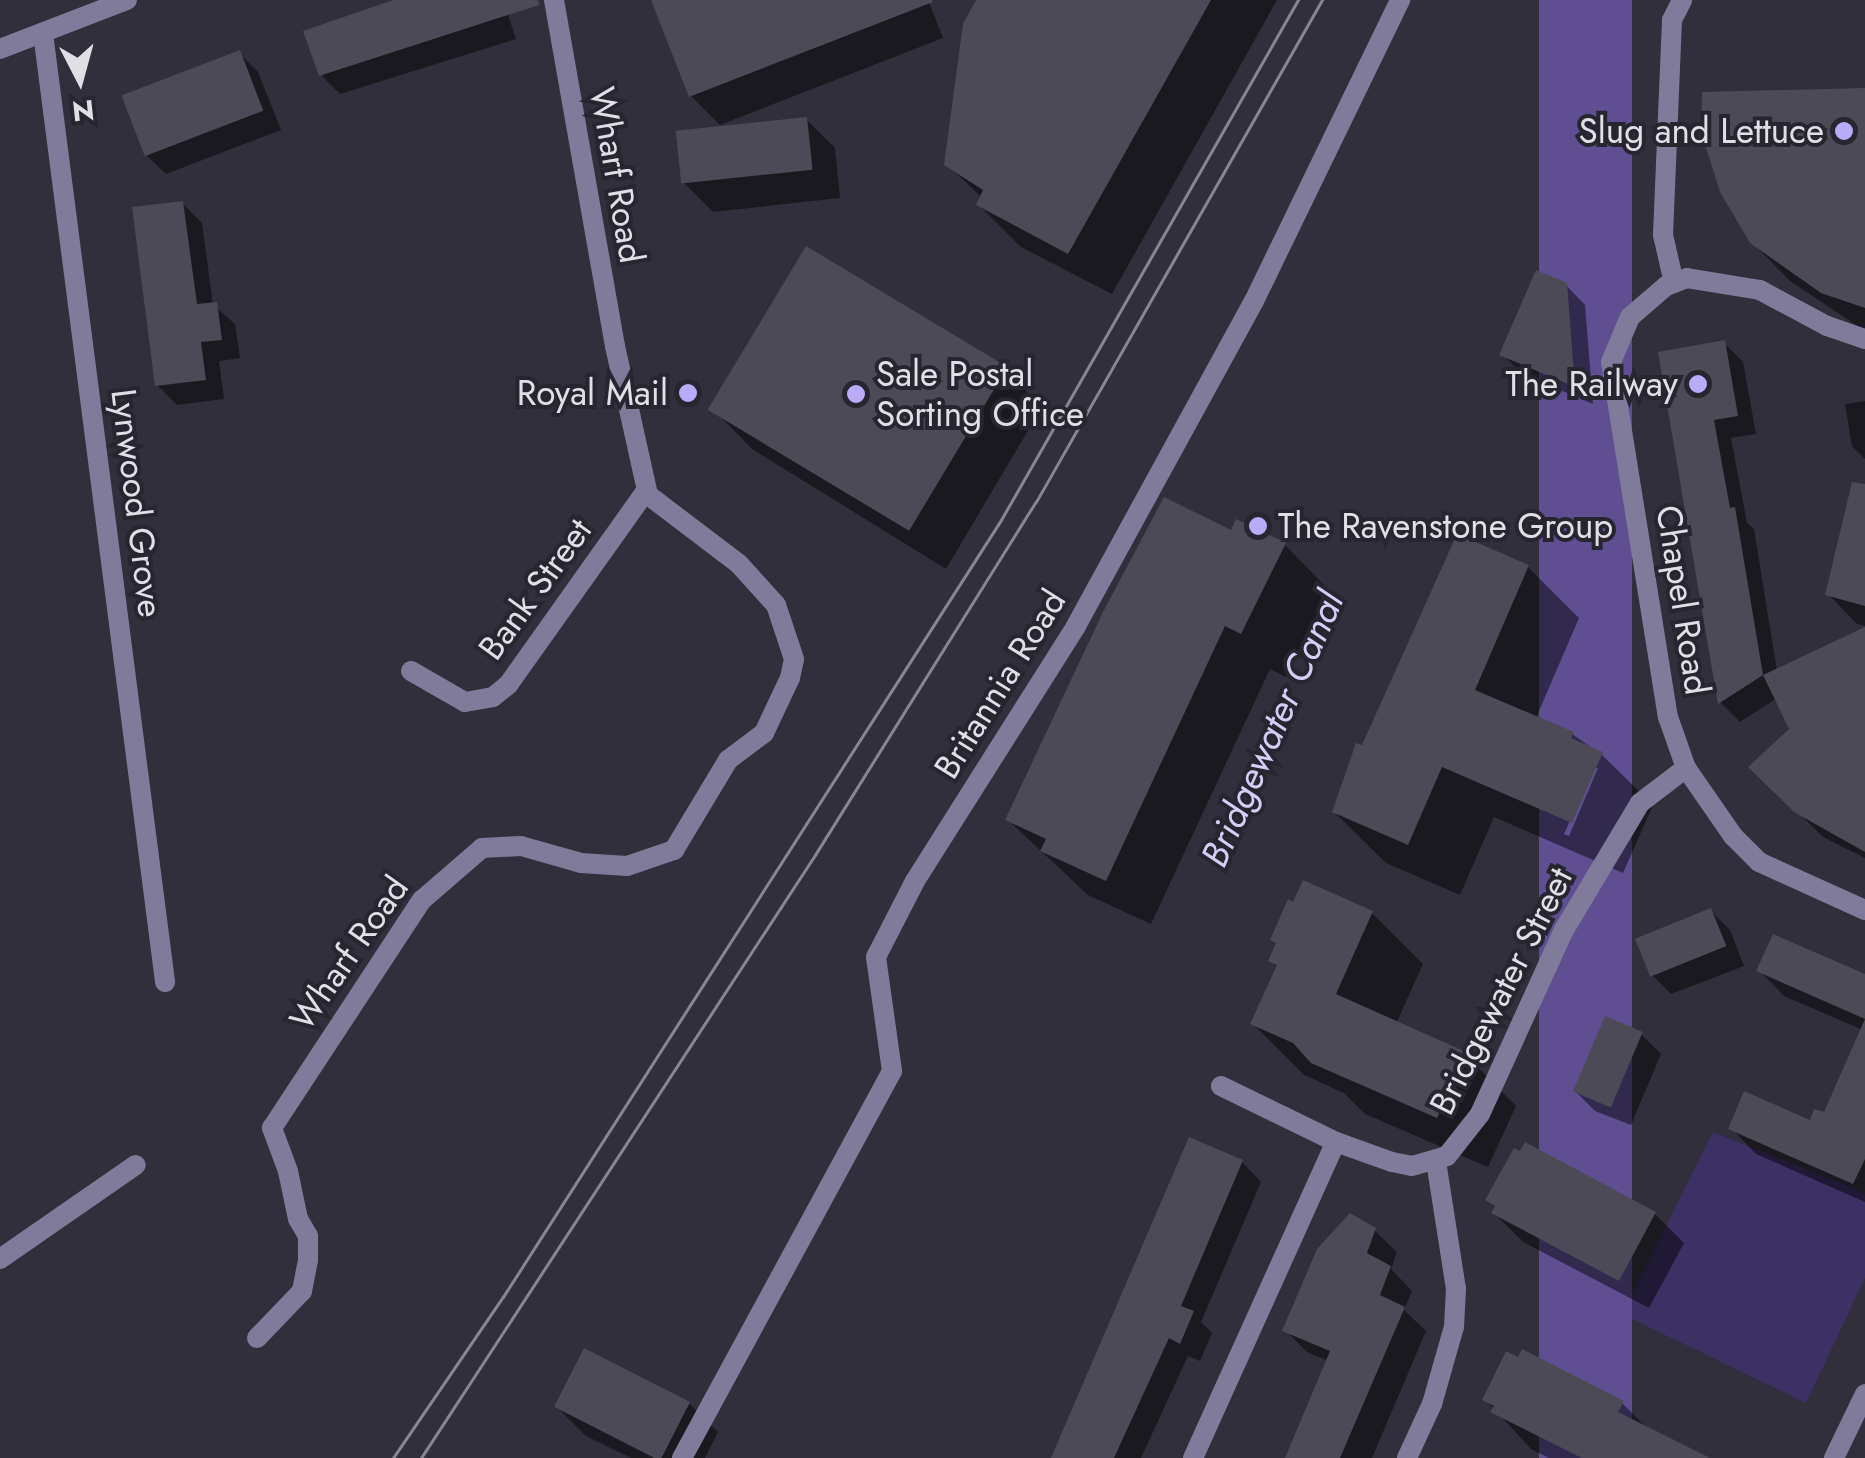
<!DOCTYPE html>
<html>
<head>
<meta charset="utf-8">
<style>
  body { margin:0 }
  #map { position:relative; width:1865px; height:1458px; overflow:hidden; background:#312f3b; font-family:Jost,sans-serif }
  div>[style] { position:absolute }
  .green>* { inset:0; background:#3d3065 }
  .water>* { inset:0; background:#5f4f92; transform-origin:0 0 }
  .shadow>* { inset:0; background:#0007 }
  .building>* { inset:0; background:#4c4a56; transform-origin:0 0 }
  .pedestrian>* { height:20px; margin:-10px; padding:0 10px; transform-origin:10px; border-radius:10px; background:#807b9a }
  .minor>* { height:20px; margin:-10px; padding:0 10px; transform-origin:10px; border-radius:10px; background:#807b9a }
  .tertiary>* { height:20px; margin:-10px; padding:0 10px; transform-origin:10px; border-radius:10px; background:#807b9a }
  .tram>* { height:2.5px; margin:-1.25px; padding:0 1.25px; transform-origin:1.25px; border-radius:1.25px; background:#888790 }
  .dots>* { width:28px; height:28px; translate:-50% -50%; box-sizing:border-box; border:5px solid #272530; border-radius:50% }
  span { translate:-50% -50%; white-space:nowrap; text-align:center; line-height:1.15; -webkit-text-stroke:8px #272530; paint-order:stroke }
  .poi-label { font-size:35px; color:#e0dfe6 }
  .right { translate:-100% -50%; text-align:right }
  .left { translate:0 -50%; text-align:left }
  .street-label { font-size:35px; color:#e0dfe6 }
  .water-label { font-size:38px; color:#d4cef6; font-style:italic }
  .north { position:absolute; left:30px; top:30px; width:100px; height:100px; -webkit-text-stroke:8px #272530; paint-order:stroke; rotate:174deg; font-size:28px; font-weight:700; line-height:40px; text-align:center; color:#e0dfe6 }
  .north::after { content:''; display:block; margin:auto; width:35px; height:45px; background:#e0dfe6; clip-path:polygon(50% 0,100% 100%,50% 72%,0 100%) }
</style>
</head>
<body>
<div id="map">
  <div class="green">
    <i style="clip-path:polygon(1713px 1132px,1865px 1193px,1865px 1278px,1806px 1403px,1622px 1314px)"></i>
  </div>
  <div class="water">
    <i style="left:1539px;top:0;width:93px;height:1596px"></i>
  </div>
  <div class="shadow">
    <i style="clip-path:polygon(393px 0,503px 0,516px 39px,340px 94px,321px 75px,306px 32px)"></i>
    <i style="clip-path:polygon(654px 0,928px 0,943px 38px,720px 125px,691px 96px)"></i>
    <i style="clip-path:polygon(979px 0,1277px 0,1112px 294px,1021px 247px,979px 205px,982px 198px,947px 164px)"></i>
    <i style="clip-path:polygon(239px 53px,258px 72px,281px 130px,166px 174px,146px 155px)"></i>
    <i style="clip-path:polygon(1865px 91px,1865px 331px,1790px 281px,1752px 242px)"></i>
    <i style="clip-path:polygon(806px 119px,835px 148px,840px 198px,713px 212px,684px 183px)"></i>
    <i style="clip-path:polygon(182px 203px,202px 223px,213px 305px,235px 324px,240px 358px,219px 361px,224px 399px,177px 405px,157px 385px)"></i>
    <i style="clip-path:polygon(1566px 285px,1585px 305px,1593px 404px,1522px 374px,1502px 354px)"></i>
    <i style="clip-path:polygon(1724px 343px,1743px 362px,1756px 434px,1731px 438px,1747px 523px,1754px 529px,1777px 671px,1865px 630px,1865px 753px,1777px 698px,1740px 722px,1721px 703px,1661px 354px)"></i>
    <i style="clip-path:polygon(1005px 370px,1042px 407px,946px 569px,752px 449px,715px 411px)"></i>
    <i style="clip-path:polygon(1865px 401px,1865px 459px,1852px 446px,1845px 404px)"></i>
    <i style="clip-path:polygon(1865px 499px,1865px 626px,1857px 624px,1828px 594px)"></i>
    <i style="clip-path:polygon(1232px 534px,1285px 545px,1329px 590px,1286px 677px,1270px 669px,1151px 924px,1088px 895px,1008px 820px)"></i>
    <i style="clip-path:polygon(evenodd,1528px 567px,1579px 618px,1536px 718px,1572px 734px,1601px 754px,1653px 805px,1623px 873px,1494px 817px,1460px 895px,1386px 863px,1334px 812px,1363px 749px,1528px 567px,1593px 768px,1598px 768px,1569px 836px,1564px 834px,1593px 768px)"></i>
    <i style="clip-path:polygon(1752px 767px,1865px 774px,1865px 858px,1823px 837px)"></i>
    <i style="clip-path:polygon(1711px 911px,1730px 930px,1744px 966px,1671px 994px,1652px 975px)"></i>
    <i style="clip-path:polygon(1372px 913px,1423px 964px,1396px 1024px,1465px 1054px,1516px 1106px,1488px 1167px,1365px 1114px,1344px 1093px,1304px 1075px,1253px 1024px,1278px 967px,1271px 960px)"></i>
    <i style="clip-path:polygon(1759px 970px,1865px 983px,1865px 1202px,1756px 1154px,1731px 1128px,1811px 1123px,1825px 1116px,1863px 1030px,1784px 996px)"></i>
    <i style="clip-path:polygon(1641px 1034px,1661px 1054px,1631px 1125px,1595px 1111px,1576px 1092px)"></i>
    <i style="clip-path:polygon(1526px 1146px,1655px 1214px,1684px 1243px,1649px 1308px,1523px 1242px,1494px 1213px,1496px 1208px,1488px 1200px)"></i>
    <i style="clip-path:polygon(1242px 1162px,1261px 1182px,1201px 1322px,1212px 1333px,1200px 1361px,1188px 1356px,1141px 1458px,1055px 1458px)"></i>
    <i style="clip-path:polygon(1374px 1230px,1397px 1252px,1391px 1269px,1412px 1291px,1404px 1310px,1426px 1331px,1372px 1458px,1288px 1458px,1328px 1361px,1307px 1352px,1285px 1330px)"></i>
    <i style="clip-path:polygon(1485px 1399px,1622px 1403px,1650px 1431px,1704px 1458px,1549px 1458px,1531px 1449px)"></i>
    <i style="clip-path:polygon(689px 1403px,718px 1432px,705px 1458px,631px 1458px,586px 1436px,557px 1407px)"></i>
  </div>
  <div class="building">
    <i style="clip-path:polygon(393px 0,538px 0,539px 5px,319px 76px,303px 31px)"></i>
    <i style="clip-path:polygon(651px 0,932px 0,933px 2px,689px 97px)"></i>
    <i style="clip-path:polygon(976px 0,1211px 0,1068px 254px,976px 205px,983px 190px,944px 165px,963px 24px)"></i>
    <i style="left:240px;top:50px;width:65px;height:127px;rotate:69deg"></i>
    <i style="clip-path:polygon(1865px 88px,1865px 308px,1821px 293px,1750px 243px,1720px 192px,1701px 132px,1702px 92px)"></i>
    <i style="left:807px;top:117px;width:53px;height:132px;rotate:84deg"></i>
    <i style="clip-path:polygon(183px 201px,197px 304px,217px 302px,222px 340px,201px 342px,206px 380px,155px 386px,132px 207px)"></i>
    <i style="left:806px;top:246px;width:235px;height:191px;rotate:31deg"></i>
    <i style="clip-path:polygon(1536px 270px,1567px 283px,1575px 387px,1499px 355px)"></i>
    <i style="clip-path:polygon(1725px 340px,1738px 416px,1714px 420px,1730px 508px,1735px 507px,1763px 675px,1718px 704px,1658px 352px)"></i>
    <i style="clip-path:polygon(1852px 482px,1865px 484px,1865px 606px,1825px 595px)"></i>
    <i style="clip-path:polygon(1164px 497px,1231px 530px,1236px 519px,1286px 543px,1241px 634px,1225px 626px,1106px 881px,1040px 851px,1046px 839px,1005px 820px,1103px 612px)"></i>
    <i style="clip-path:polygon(1457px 534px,1529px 565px,1475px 690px,1574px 732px,1571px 738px,1603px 752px,1572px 823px,1442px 767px,1408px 845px,1332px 812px,1356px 743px,1362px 745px)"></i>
    <i style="clip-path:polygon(1865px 627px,1865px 852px,1794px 812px,1748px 767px,1789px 729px,1763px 675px)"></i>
    <i style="clip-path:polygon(1303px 880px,1373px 911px,1336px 994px,1466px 1052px,1437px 1118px,1311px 1063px,1293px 1043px,1250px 1024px,1277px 965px,1268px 961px,1276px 943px,1270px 940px,1288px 899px,1293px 902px)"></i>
    <i style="left:1711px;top:908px;width:41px;height:82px;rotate:68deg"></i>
    <i style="clip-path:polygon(1773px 934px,1865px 974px,1865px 1019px,1756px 971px)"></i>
    <i style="left:1605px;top:1016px;width:41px;height:82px;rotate:23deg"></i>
    <i style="clip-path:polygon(1865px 1019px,1865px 1159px,1853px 1184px,1728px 1129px,1744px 1091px,1810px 1120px,1814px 1109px,1824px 1112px)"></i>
    <i style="clip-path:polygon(1189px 1137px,1243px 1160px,1181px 1306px,1194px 1311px,1180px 1344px,1169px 1338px,1114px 1458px,1051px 1458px)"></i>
    <i style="clip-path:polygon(1525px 1142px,1656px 1212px,1619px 1281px,1491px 1213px,1495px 1206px,1485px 1200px,1514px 1148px,1520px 1151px)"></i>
    <i style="clip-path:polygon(1350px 1213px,1376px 1228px,1367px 1253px,1391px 1266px,1380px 1295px,1405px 1307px,1340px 1458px,1285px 1458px,1330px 1351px,1282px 1331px,1317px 1249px)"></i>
    <i style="left:584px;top:1348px;width:119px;height:66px;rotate:27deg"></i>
    <i style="clip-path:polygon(1522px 1349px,1624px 1401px,1618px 1412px,1710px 1458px,1582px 1458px,1490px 1412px,1494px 1406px,1482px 1400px,1506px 1351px,1518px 1357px)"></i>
  </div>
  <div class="pedestrian">
    <i style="left:1674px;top:283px;width:49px;rotate:-102.9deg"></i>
    <i style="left:1663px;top:235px;width:215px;rotate:-87.6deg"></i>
    <i style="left:1672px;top:20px;width:22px;rotate:-63deg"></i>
  </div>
  <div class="minor">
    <i style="left:43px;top:33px;width:957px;rotate:82.67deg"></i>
    <i style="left:1865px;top:339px;width:40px;rotate:-161.1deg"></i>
    <i style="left:1827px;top:326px;width:76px;rotate:-151.8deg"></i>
    <i style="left:1760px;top:290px;width:74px;rotate:-170.7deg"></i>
    <i style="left:1687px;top:278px;width:22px;rotate:159deg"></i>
    <i style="left:1666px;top:286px;width:48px;rotate:139.3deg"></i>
    <i style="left:1630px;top:317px;width:49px;rotate:112.9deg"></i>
    <i style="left:1611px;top:362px;width:360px;rotate:80.9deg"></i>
    <i style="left:1668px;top:717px;width:54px;rotate:70.6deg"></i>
    <i style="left:1686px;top:768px;width:83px;rotate:55.3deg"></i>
    <i style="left:1733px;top:836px;width:37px;rotate:45deg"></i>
    <i style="left:1759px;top:862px;width:116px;rotate:24.4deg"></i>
    <i style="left:411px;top:671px;width:62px;rotate:29.9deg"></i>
    <i style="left:465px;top:702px;width:28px;rotate:-10deg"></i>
    <i style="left:493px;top:697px;width:19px;rotate:-39deg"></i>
    <i style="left:508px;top:685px;width:238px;rotate:-54.6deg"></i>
    <i style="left:1221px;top:1086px;width:128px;rotate:26deg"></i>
    <i style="left:1336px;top:1142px;width:59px;rotate:19.7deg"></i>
    <i style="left:1392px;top:1162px;width:20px;rotate:11deg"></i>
    <i style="left:1412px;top:1166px;width:36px;rotate:-16deg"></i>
    <i style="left:1447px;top:1156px;width:53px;rotate:-51.8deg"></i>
    <i style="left:1480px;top:1114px;width:202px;rotate:-65.5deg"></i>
    <i style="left:1564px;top:930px;width:148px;rotate:-59.1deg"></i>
    <i style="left:1640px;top:803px;width:58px;rotate:-37.3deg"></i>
    <i style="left:0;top:1259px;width:165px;rotate:-34.7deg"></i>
    <i style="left:257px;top:1338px;width:65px;rotate:-46.2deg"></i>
    <i style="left:302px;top:1291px;width:32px;rotate:-79deg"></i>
    <i style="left:308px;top:1260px;width:24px;rotate:-90deg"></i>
    <i style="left:308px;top:1236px;width:20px;rotate:-120deg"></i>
    <i style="left:298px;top:1219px;width:49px;rotate:-101.8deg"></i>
    <i style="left:288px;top:1171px;width:46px;rotate:-110.4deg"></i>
    <i style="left:272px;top:1128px;width:273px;rotate:-56.7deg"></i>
    <i style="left:422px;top:900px;width:79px;rotate:-40.9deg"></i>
    <i style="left:482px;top:848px;width:39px;rotate:-3deg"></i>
    <i style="left:521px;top:846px;width:62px;rotate:15.8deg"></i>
    <i style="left:581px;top:863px;width:46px;rotate:3.7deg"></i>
    <i style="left:627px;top:866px;width:50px;rotate:-18.8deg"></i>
    <i style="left:674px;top:850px;width:105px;rotate:-59deg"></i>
    <i style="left:728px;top:760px;width:45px;rotate:-36.9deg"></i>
    <i style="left:764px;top:733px;width:61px;rotate:-64.7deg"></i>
    <i style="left:790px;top:678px;width:19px;rotate:-78deg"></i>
    <i style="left:794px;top:659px;width:57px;rotate:-108.4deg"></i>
    <i style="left:776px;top:605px;width:55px;rotate:-132.1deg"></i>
    <i style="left:739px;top:564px;width:114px;rotate:-142.8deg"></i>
    <i style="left:648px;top:495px;width:153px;rotate:-102.5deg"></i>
    <i style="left:615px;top:346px;width:351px;rotate:-100deg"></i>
    <i style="left:682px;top:1458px;width:440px;rotate:-61.5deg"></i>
    <i style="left:892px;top:1071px;width:115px;rotate:-98deg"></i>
    <i style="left:876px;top:957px;width:85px;rotate:-62.8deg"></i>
    <i style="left:915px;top:881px;width:302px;rotate:-57.7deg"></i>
    <i style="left:1076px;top:626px;width:371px;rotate:-61.3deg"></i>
    <i style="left:1254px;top:301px;width:335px;rotate:-64.1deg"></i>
    <i style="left:1193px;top:1458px;width:347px;rotate:-65.7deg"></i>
    <i style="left:1407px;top:1458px;width:60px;rotate:-65.2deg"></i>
    <i style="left:1432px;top:1404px;width:80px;rotate:-74.1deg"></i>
    <i style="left:1454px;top:1327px;width:38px;rotate:-87deg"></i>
    <i style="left:1456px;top:1289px;width:130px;rotate:-98.9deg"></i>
    <i style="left:1834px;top:1458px;width:71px;rotate:-64.2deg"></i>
  </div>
  <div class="tertiary">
    <i style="left:0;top:49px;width:136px;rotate:-21.1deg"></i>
  </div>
  <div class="tram">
    <i style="left:393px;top:1458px;width:195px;rotate:-55.7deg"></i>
    <i style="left:503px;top:1297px;width:923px;rotate:-57.34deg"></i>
    <i style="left:1001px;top:520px;width:599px;rotate:-60.27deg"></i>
    <i style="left:421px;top:1458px;width:720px;rotate:-56.84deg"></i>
    <i style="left:815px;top:855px;width:416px;rotate:-58deg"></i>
    <i style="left:1036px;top:502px;width:578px;rotate:-60.33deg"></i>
  </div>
  <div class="dots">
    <i style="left:1844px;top:131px;background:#b9abf7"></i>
    <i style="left:1698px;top:384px;background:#b9abf7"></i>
    <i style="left:688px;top:393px;background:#b9abf7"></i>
    <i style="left:856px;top:394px;background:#b9abf7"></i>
    <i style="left:1258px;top:526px;background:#b9abf7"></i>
  </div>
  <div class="poi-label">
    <span class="right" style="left:1824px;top:131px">Slug and Lettuce</span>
    <span class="left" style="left:876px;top:394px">Sale Postal<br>Sorting Office</span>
    <span class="right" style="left:1678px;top:384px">The Railway</span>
    <span class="right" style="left:668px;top:393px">Royal Mail</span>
    <span class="left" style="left:1278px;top:526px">The Ravenstone Group</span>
  </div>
  <div class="street-label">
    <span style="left:617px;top:175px;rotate:80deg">Wharf Road</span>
    <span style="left:137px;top:503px;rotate:83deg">Lynwood Grove</span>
    <span style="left:535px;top:589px;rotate:-54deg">Bank Street</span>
    <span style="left:1683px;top:600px;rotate:81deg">Chapel Road</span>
    <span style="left:1000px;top:684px;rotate:-58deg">Britannia Road</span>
    <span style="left:349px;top:953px;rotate:-55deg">Wharf Road</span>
    <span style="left:1501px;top:991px;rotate:-63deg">Bridgewater Street</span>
  </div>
  <div class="water-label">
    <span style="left:1272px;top:729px;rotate:-66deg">Bridgewater Canal</span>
  </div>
  <div class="north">N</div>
</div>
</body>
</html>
